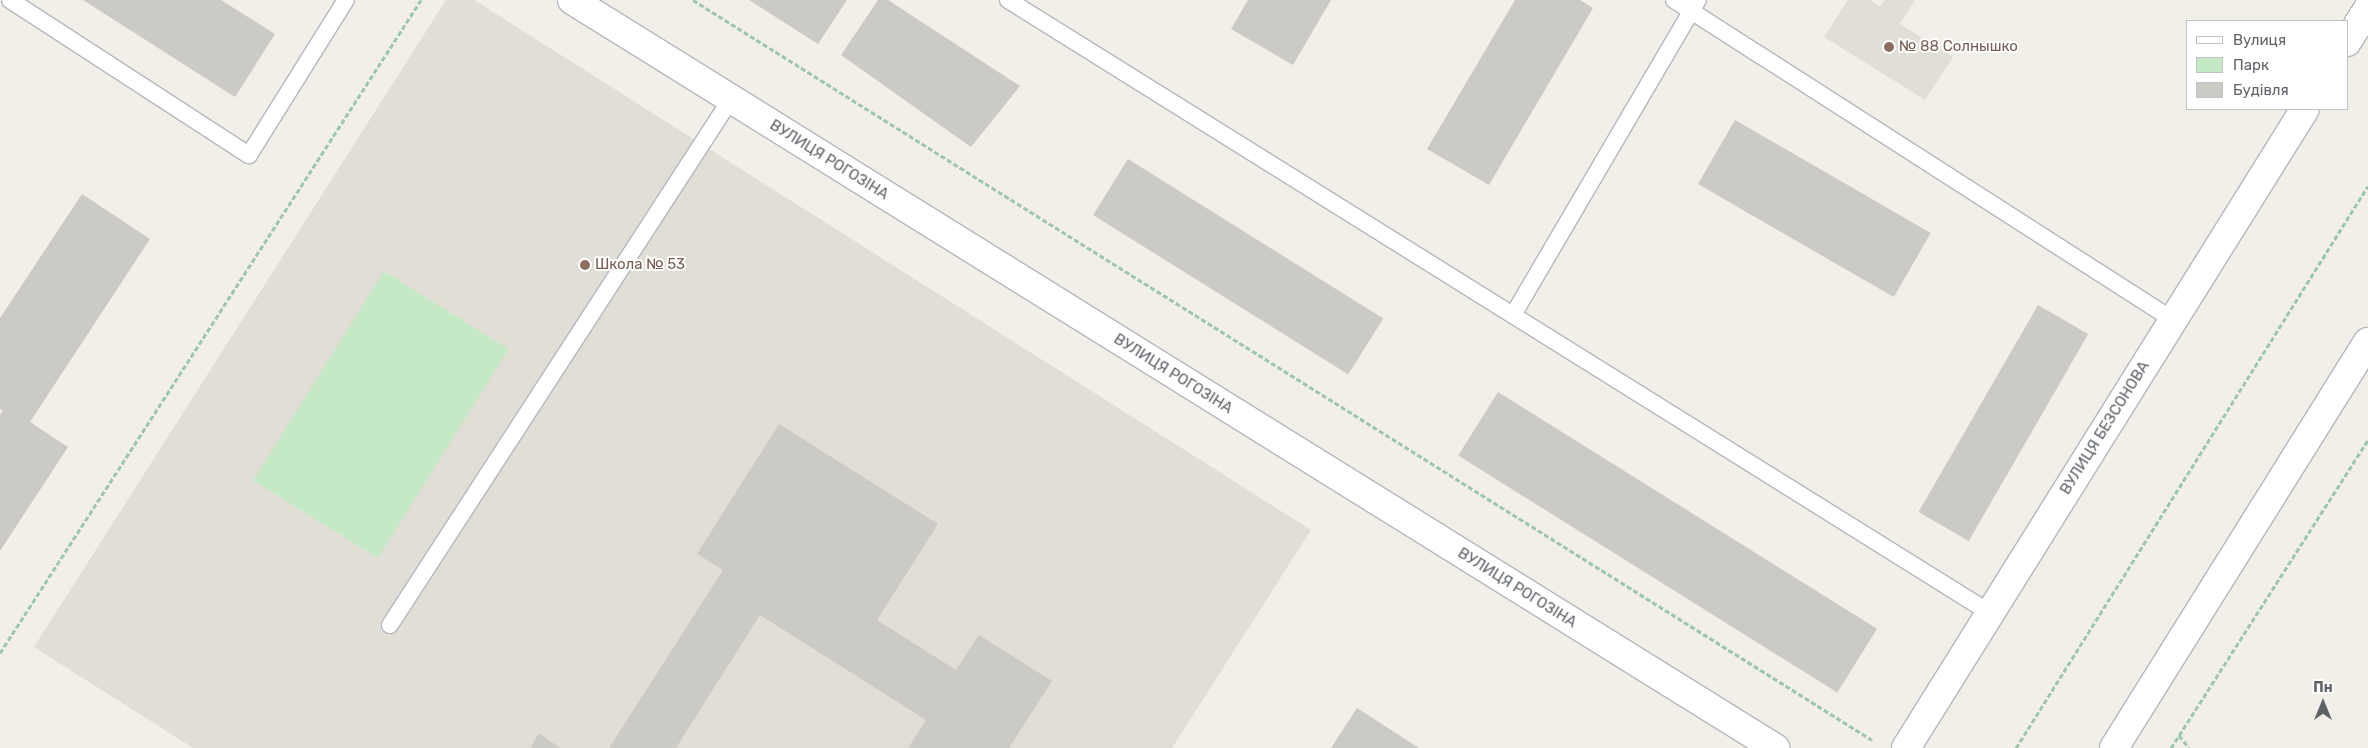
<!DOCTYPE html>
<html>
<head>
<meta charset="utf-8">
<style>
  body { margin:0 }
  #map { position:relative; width:2368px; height:748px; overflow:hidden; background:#f1efe8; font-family:Rubik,sans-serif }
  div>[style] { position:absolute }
  .education>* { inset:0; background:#e1ded6 }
  .green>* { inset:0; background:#c5e8c5; transform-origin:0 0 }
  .building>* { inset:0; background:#cccac5; transform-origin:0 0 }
  .path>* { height:3px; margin-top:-1.5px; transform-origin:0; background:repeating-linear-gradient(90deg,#9cc7a9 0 5px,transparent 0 7.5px) }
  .roads { filter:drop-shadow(1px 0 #b5b8bc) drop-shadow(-1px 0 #b5b8bc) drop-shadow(0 1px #b5b8bc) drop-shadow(0 -1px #b5b8bc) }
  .service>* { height:16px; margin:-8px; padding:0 8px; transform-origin:8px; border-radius:8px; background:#fff }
  .minor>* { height:28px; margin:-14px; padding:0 14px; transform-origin:14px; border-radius:14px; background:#fff }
  .tertiary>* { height:28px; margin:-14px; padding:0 14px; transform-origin:14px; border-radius:14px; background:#fff }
  .dots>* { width:14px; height:14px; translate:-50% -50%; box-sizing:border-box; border:2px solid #fff; border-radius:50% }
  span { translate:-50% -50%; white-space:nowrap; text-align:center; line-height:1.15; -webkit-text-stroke:4px #fff; paint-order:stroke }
  .education-label { font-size:15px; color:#785e54 }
  .left { translate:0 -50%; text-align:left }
  .street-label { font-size:15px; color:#5f6368 }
  .legend { position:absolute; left:2186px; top:20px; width:162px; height:90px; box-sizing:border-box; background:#fff; border:1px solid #bfc1c3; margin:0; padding:6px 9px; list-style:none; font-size:15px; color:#5f6368 }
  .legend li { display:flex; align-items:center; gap:10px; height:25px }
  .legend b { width:25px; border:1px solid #bfc1c3 }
  .north { position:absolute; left:2298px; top:678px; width:50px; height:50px; -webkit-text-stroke:4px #fff; paint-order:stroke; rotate:0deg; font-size:14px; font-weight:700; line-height:20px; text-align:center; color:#5f6368 }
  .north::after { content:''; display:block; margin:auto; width:18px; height:22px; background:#5f6368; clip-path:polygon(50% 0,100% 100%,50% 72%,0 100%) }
</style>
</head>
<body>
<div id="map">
  <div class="education">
    <i style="clip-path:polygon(446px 0,474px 0,1311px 530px,1172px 748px,193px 748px,34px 647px)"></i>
    <i style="clip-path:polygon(1848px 0,1870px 0,1880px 7px,1885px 0,1915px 0,1900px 24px,1953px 57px,1925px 100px,1824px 37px)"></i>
  </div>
  <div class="green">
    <i style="left:384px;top:271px;width:147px;height:247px;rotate:32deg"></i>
  </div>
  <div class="building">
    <i style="clip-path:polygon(83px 0,221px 0,275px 34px,235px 97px)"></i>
    <i style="clip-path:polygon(749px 0,847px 0,818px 44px)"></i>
    <i style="clip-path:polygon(878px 0,888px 0,1020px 86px,971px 147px,841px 55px)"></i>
    <i style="clip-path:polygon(1248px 0,1331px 0,1293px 65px,1231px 29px)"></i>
    <i style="clip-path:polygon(1515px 0,1580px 0,1593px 8px,1489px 185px,1427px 149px)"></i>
    <i style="left:1735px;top:120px;width:226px;height:74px;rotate:30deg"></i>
    <i style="left:1128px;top:159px;width:301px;height:66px;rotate:32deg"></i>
    <i style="clip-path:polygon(82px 194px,150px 239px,30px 422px,68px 447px,0 551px,0 415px,3px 410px,0 409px,0 318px)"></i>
    <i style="left:2038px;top:305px;width:58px;height:239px;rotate:30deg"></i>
    <i style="left:1498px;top:392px;width:447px;height:75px;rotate:32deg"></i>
    <i style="clip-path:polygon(779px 424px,938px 524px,877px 620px,956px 670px,979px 635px,1052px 681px,1009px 748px,908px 748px,926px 720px,760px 615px,676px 748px,609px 748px,723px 570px,697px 554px)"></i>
    <i style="clip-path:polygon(1357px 708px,1419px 748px,1331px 748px)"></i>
    <i style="clip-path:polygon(539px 733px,560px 748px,530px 748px)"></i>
  </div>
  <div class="path">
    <i style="left:693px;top:0;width:1392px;rotate:32.11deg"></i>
    <i style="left:0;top:653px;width:777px;rotate:-57.19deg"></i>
    <i style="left:2179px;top:735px;width:16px;rotate:52deg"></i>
    <i style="left:2016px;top:748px;width:663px;rotate:-57.94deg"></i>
    <i style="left:2171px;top:748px;width:366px;rotate:-57.4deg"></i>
  </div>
  <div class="roads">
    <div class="service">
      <i style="left:10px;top:0;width:285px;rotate:33deg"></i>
      <i style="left:249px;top:155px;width:183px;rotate:-58deg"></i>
      <i style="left:1008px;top:0;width:1158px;rotate:31.97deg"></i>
      <i style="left:1674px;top:0;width:593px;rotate:32.67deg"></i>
      <i style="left:1513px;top:315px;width:365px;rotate:-59.6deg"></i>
      <i style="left:390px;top:625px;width:627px;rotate:-57.05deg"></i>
    </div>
    <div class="minor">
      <i style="left:2347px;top:42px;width:40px;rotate:-58deg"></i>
      <i style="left:1906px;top:748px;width:753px;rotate:-58.02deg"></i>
      <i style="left:2114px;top:748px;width:479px;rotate:-58deg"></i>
    </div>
    <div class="tertiary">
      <i style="left:572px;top:0;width:1417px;rotate:31.87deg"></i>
    </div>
  </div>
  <div class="dots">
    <i style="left:1889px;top:47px;background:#8d6e63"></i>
    <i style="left:585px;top:265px;background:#8d6e63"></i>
  </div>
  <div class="education-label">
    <span class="left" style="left:1899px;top:47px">№ 88 Солнышко</span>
    <span class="left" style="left:595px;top:265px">Школа № 53</span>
  </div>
  <div class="street-label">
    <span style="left:829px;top:160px;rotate:32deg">ВУЛИЦЯ РОГОЗІНА</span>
    <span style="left:1173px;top:374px;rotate:32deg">ВУЛИЦЯ РОГОЗІНА</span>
    <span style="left:2105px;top:428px;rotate:-58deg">ВУЛИЦЯ БЕЗСОНОВА</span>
    <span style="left:1517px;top:588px;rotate:32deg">ВУЛИЦЯ РОГОЗІНА</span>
  </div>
  <ul class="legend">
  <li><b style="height:6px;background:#fff"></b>Вулиця</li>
  <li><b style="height:14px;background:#c5e8c5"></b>Парк</li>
  <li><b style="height:14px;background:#cccac5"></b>Будівля</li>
  </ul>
  <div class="north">Пн</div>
</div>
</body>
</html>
